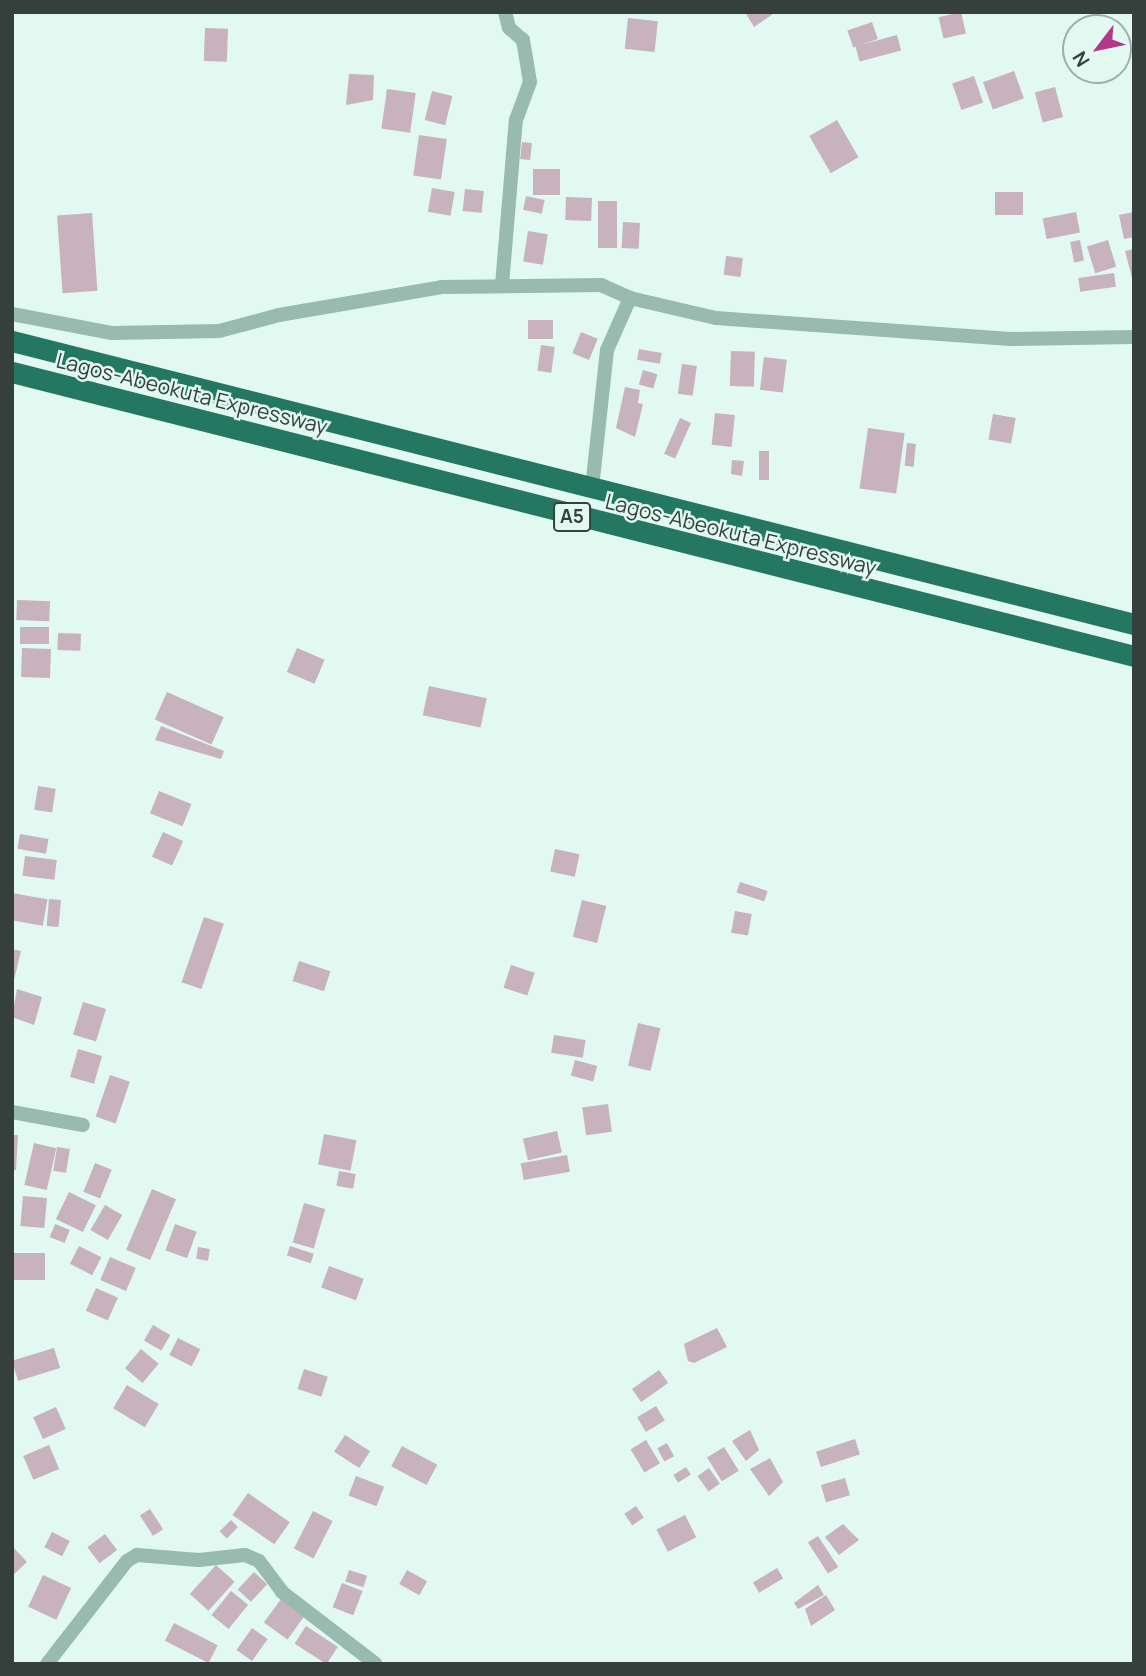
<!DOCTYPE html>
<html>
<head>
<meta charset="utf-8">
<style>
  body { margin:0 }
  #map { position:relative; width:1146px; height:1676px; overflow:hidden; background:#e1f9f0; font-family:Manrope,sans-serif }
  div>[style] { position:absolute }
  .building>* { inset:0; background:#c7b2bd; transform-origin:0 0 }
  .street>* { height:14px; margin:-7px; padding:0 7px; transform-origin:7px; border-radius:7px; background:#99baae }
  .highway>* { height:21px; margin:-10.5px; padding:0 10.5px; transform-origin:10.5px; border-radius:10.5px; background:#247761 }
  span { translate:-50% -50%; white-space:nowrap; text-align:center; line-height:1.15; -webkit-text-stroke:5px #e1f9f0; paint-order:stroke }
  .shield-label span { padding:2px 5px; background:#e1f9f0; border:2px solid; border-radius:5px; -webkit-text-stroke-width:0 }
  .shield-label { font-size:19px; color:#353f3b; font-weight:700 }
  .street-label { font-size:21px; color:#353f3b }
  .frame { position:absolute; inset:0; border:14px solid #353f3b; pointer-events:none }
  .north { position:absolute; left:1062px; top:14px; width:70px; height:70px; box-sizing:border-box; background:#e1f9f0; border:2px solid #9cafa8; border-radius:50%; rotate:238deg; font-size:19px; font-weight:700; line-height:28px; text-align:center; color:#353f3b }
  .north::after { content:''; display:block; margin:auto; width:24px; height:32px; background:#b33889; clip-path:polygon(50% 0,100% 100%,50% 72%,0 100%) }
</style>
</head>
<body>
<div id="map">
  <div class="building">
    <i style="clip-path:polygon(745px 12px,776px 12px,754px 27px)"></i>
    <i style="left:961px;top:12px;width:22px;height:23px;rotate:77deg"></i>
    <i style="left:628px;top:18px;width:30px;height:31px;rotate:6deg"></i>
    <i style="left:872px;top:22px;width:18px;height:26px;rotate:71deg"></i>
    <i style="left:205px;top:28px;width:23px;height:33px;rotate:2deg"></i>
    <i style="left:897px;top:35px;width:16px;height:43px;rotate:75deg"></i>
    <i style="left:1014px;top:71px;width:29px;height:33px;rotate:70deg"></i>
    <i style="clip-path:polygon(349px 74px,374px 75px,373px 100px,346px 105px)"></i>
    <i style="left:974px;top:76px;width:28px;height:23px;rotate:71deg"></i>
    <i style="left:1055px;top:87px;width:31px;height:21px;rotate:75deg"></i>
    <i style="left:387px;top:89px;width:29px;height:40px;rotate:8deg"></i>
    <i style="left:432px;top:91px;width:21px;height:30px;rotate:14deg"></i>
    <i style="left:837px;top:120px;width:43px;height:32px;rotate:60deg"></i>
    <i style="left:419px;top:135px;width:28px;height:41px;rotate:8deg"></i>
    <i style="left:522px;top:142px;width:10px;height:17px;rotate:6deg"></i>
    <i style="left:533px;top:169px;width:27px;height:26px"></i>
    <i style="left:432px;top:188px;width:23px;height:24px;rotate:10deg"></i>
    <i style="left:465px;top:189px;width:19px;height:22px;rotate:6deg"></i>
    <i style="left:995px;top:192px;width:28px;height:23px"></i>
    <i style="left:526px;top:196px;width:19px;height:14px;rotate:12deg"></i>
    <i style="left:566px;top:197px;width:26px;height:23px;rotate:2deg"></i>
    <i style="left:598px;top:201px;width:19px;height:47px"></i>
    <i style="left:1076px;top:212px;width:21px;height:34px;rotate:79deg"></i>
    <i style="clip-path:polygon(1134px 212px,1134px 237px,1124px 239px,1119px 215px)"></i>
    <i style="left:92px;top:213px;width:78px;height:35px;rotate:86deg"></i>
    <i style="left:623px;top:222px;width:17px;height:26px;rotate:3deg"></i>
    <i style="left:528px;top:231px;width:20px;height:31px;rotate:9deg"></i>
    <i style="left:1080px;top:240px;width:21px;height:10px;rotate:79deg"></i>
    <i style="left:1108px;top:240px;width:28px;height:22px;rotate:73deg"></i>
    <i style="clip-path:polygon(1134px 249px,1134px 278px,1132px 278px,1125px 251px)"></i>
    <i style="left:726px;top:256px;width:17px;height:19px;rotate:7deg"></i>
    <i style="left:1114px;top:273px;width:14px;height:36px;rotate:82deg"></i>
    <i style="left:528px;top:320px;width:25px;height:19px"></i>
    <i style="left:581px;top:332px;width:18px;height:23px;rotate:22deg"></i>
    <i style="left:541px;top:345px;width:14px;height:26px;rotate:8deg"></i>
    <i style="left:639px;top:349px;width:23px;height:11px;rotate:10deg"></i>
    <i style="left:731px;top:351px;width:24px;height:35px;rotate:2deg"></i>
    <i style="left:764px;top:357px;width:23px;height:33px;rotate:7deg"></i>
    <i style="left:682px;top:364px;width:15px;height:30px;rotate:8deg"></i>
    <i style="left:643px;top:370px;width:15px;height:15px;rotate:16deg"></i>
    <i style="clip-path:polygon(625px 387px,640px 390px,638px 403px,643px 404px,635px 437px,616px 428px)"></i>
    <i style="left:715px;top:413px;width:20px;height:32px;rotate:6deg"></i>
    <i style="left:993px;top:414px;width:23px;height:26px;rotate:10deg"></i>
    <i style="left:680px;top:418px;width:12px;height:39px;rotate:24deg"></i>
    <i style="left:868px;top:428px;width:37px;height:61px;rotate:8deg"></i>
    <i style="left:907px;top:443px;width:9px;height:23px;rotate:6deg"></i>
    <i style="left:759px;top:451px;width:10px;height:29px"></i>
    <i style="clip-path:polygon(732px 460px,744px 461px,742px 476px,731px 474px)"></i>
    <i style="left:17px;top:600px;width:33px;height:20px;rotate:2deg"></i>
    <i style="left:20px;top:627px;width:29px;height:17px"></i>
    <i style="left:58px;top:633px;width:23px;height:17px;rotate:2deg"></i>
    <i style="left:22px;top:648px;width:29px;height:29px;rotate:2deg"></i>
    <i style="left:297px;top:648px;width:30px;height:26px;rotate:23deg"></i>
    <i style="left:429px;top:686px;width:59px;height:30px;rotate:12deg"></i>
    <i style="left:167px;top:692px;width:62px;height:30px;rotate:24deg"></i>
    <i style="clip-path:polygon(161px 726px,224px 751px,221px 759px,155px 740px)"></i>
    <i style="left:38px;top:786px;width:18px;height:24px;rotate:9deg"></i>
    <i style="left:159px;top:791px;width:35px;height:24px;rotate:22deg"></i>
    <i style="left:163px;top:832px;width:22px;height:27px;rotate:24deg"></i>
    <i style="left:20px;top:834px;width:29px;height:15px;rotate:10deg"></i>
    <i style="left:555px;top:849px;width:25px;height:23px;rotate:12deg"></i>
    <i style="left:25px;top:856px;width:32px;height:20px;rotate:7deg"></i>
    <i style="left:740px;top:882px;width:29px;height:11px;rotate:18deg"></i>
    <i style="left:12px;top:893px;width:36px;height:27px;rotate:10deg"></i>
    <i style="left:49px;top:899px;width:12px;height:27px;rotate:5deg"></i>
    <i style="left:582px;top:900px;width:25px;height:38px;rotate:14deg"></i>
    <i style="left:735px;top:911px;width:17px;height:22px;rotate:10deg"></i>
    <i style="left:204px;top:917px;width:21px;height:69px;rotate:19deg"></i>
    <i style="clip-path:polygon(12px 949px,21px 951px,13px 984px,12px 984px)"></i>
    <i style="left:299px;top:961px;width:33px;height:21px;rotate:18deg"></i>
    <i style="left:511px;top:965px;width:25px;height:24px;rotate:18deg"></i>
    <i style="clip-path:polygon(17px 989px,42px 997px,34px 1025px,12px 1017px)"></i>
    <i style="left:83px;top:1002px;width:24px;height:34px;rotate:17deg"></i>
    <i style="left:638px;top:1023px;width:23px;height:44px;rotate:13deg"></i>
    <i style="left:554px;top:1035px;width:32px;height:18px;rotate:9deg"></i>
    <i style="left:78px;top:1049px;width:25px;height:29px;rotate:16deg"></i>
    <i style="left:575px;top:1060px;width:23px;height:16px;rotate:15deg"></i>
    <i style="left:110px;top:1075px;width:21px;height:44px;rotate:19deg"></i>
    <i style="left:608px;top:1104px;width:28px;height:26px;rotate:82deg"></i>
    <i style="left:557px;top:1131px;width:22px;height:35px;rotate:77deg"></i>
    <i style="left:324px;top:1134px;width:33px;height:31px;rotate:11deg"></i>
    <i style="clip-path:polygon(12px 1135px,18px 1135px,16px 1170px,12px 1170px)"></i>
    <i style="left:34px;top:1143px;width:23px;height:43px;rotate:13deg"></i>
    <i style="left:57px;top:1147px;width:13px;height:24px;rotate:9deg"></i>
    <i style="left:567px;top:1155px;width:17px;height:47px;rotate:80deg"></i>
    <i style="left:95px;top:1163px;width:18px;height:31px;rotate:22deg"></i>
    <i style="left:339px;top:1171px;width:17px;height:15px;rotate:10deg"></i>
    <i style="left:152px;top:1189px;width:26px;height:66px;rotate:23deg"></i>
    <i style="left:69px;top:1192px;width:30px;height:30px;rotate:26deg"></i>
    <i style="left:23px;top:1196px;width:24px;height:30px;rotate:5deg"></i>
    <i style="left:304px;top:1203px;width:22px;height:41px;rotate:16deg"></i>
    <i style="left:105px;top:1205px;width:20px;height:29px;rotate:30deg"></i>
    <i style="left:55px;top:1224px;width:16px;height:14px;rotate:22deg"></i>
    <i style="left:175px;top:1224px;width:23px;height:28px;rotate:20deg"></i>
    <i style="left:79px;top:1246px;width:25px;height:20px;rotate:27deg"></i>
    <i style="left:290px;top:1246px;width:25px;height:10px;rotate:18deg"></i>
    <i style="left:198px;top:1247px;width:12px;height:12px;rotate:9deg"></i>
    <i style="left:14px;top:1253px;width:31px;height:27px"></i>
    <i style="left:110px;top:1257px;width:28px;height:25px;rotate:23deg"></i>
    <i style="left:329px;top:1266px;width:37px;height:23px;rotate:20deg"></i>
    <i style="left:96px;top:1288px;width:24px;height:25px;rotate:24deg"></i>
    <i style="left:153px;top:1325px;width:20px;height:18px;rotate:30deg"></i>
    <i style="clip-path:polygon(717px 1328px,727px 1347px,694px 1363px,688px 1361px,684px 1344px)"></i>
    <i style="left:178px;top:1338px;width:25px;height:19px;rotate:27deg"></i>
    <i style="left:54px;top:1348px;width:21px;height:44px;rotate:73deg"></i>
    <i style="left:141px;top:1349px;width:23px;height:25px;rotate:40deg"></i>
    <i style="left:304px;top:1369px;width:25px;height:21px;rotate:18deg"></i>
    <i style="left:659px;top:1370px;width:16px;height:33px;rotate:55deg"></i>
    <i style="left:127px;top:1385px;width:37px;height:27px;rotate:31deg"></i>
    <i style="left:656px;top:1406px;width:17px;height:22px;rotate:59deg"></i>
    <i style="left:56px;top:1407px;width:24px;height:25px;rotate:66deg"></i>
    <i style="clip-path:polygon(750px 1430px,759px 1450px,746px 1461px,732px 1441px)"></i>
    <i style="left:345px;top:1435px;width:30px;height:20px;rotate:33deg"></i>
    <i style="left:855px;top:1439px;width:16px;height:41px;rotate:72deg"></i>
    <i style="left:646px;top:1440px;width:27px;height:18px;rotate:59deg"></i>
    <i style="left:667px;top:1443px;width:15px;height:11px;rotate:62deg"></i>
    <i style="left:49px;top:1445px;width:26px;height:28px;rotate:67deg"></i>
    <i style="left:402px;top:1446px;width:40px;height:23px;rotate:28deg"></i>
    <i style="left:724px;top:1447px;width:28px;height:20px;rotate:58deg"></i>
    <i style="clip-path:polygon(770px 1458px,783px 1482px,769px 1496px,750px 1469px)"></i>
    <i style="left:686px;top:1467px;width:9px;height:15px;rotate:58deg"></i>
    <i style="left:709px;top:1468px;width:19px;height:14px;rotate:55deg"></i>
    <i style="left:356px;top:1476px;width:30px;height:21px;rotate:21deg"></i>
    <i style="left:845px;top:1478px;width:18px;height:25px;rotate:74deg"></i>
    <i style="left:248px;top:1493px;width:51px;height:27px;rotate:35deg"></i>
    <i style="left:636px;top:1506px;width:14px;height:14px;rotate:56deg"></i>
    <i style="left:150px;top:1509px;width:24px;height:12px;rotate:57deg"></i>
    <i style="left:313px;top:1511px;width:22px;height:42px;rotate:27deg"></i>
    <i style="left:685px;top:1515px;width:25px;height:32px;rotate:63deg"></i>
    <i style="left:231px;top:1520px;width:10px;height:16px;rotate:45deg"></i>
    <i style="clip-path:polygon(843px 1524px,859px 1540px,839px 1555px,825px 1537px)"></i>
    <i style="left:52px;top:1532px;width:20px;height:17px;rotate:27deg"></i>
    <i style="left:105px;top:1534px;width:20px;height:22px;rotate:53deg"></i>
    <i style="left:818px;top:1536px;width:37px;height:12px;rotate:57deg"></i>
    <i style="clip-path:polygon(12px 1546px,27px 1562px,12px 1576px)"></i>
    <i style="left:216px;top:1565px;width:25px;height:39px;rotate:42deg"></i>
    <i style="left:777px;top:1568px;width:12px;height:28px;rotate:59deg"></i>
    <i style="left:349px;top:1570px;width:19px;height:12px;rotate:18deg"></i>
    <i style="left:407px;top:1570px;width:23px;height:16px;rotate:29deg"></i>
    <i style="left:254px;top:1572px;width:18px;height:24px;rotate:43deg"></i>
    <i style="left:43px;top:1575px;width:31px;height:35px;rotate:25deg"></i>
    <i style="left:342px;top:1583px;width:22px;height:26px;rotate:21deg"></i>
    <i style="clip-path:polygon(818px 1585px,824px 1595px,798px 1609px,794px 1603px)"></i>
    <i style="left:231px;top:1591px;width:22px;height:31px;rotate:39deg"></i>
    <i style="clip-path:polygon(826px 1595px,835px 1610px,811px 1626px,805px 1609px)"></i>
    <i style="left:281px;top:1599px;width:29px;height:29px;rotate:36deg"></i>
    <i style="left:174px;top:1623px;width:49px;height:20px;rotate:27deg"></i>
    <i style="left:306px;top:1626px;width:38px;height:21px;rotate:33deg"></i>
    <i style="left:252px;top:1628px;width:19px;height:27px;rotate:35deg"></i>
  </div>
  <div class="street">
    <i style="left:502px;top:285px;width:166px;rotate:-85.2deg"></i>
    <i style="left:516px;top:120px;width:40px;rotate:-69.8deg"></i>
    <i style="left:530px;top:82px;width:43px;rotate:-99.5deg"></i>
    <i style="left:523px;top:40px;width:18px;rotate:-139deg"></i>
    <i style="left:509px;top:28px;width:16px;rotate:-104deg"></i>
    <i style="left:12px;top:314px;width:102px;rotate:10.8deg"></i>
    <i style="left:112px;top:333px;width:107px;rotate:-1.1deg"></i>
    <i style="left:219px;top:331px;width:62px;rotate:-14.9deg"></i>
    <i style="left:279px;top:315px;width:165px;rotate:-9.7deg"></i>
    <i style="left:442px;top:287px;width:159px;rotate:-0.7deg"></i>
    <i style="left:601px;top:285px;width:32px;rotate:24deg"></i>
    <i style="left:630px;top:298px;width:88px;rotate:13.1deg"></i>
    <i style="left:716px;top:318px;width:295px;rotate:4.1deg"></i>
    <i style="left:1010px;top:339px;width:124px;rotate:-0.9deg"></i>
    <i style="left:592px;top:488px;width:139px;rotate:-83.8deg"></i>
    <i style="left:607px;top:350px;width:57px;rotate:-66.1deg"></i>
    <i style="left:12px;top:1112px;width:72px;rotate:10.4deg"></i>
    <i style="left:47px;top:1664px;width:130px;rotate:-52.2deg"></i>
    <i style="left:127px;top:1561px;width:12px;rotate:-31deg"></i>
    <i style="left:137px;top:1555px;width:62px;rotate:4.6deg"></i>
    <i style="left:199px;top:1560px;width:46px;rotate:-6.2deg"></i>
    <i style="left:245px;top:1555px;width:15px;rotate:23deg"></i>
    <i style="left:259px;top:1561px;width:39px;rotate:53deg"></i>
    <i style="left:282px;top:1592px;width:118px;rotate:37.5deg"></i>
  </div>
  <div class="highway">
    <i style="left:12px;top:341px;width:1157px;rotate:14.16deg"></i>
    <i style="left:12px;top:372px;width:1157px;rotate:14.2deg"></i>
  </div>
  <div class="shield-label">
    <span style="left:572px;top:517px">A5</span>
  </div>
  <div class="street-label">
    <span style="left:192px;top:393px;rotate:14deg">Lagos-Abeokuta Expressway</span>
    <span style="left:741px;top:534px;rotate:14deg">Lagos-Abeokuta Expressway</span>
  </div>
  <div class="frame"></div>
  <div class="north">N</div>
</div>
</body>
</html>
